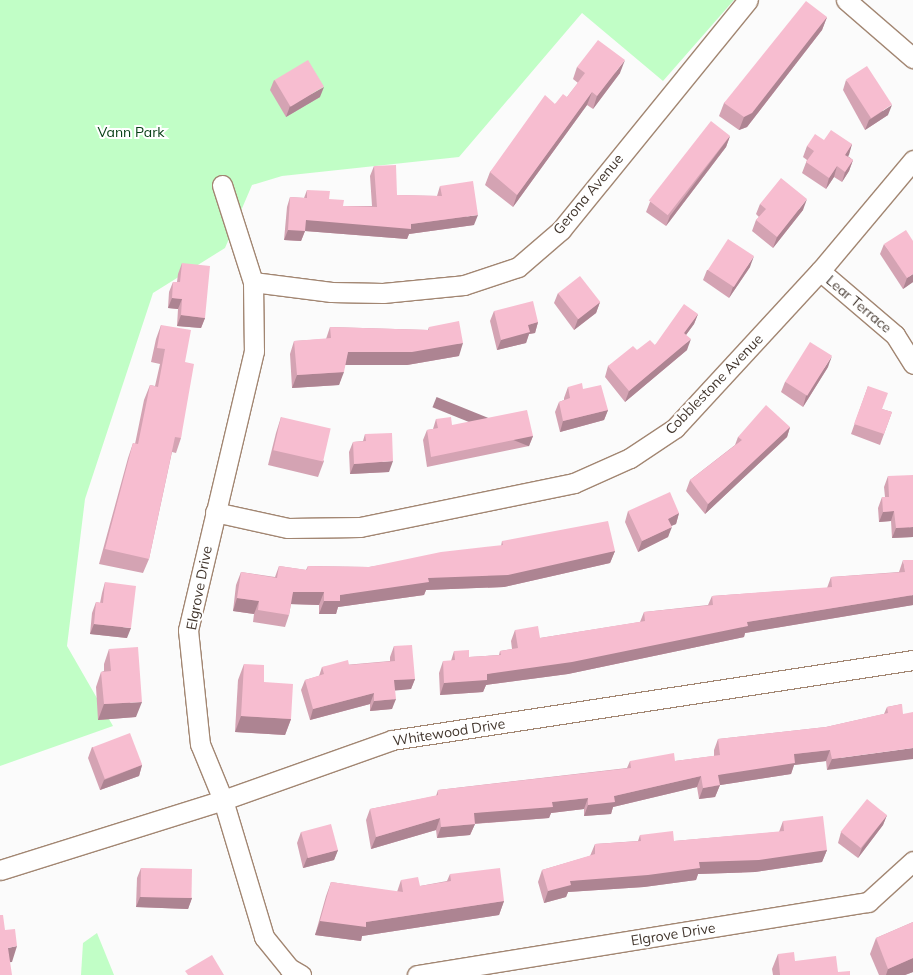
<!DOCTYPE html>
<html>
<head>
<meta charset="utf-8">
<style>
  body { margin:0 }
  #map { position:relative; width:913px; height:975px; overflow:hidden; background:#fbfbfb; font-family:Mulish,sans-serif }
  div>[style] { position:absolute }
  .green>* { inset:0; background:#c1fec6 }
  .roads { filter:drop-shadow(1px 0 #a28672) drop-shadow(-1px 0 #a28672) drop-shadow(0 1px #a28672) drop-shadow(0 -1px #a28672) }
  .street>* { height:19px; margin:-9.5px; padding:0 9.5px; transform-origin:9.5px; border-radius:9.5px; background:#fff }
  .wall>* { inset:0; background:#d4a3b3 }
  .shaded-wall>* { inset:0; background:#ad8492; transform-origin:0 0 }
  .building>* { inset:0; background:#f7bdd0; transform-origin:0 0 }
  span { translate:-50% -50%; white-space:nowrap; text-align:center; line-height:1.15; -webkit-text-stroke:4px #fff; paint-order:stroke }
  .park-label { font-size:14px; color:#094017 }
  .street-label { font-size:14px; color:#43372e }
</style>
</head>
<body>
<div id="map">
  <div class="green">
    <i style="clip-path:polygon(0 0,734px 0,663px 81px,582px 13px,459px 157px,282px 176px,252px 185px,225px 248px,153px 293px,85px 499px,67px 646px,113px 726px,0 766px)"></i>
    <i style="clip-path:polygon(97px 933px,114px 975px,81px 975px,83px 943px)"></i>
  </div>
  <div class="roads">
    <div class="street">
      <i style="left:846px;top:0;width:89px;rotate:40.9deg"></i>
      <i style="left:222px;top:185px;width:102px;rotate:72.3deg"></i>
      <i style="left:253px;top:282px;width:69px;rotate:89.2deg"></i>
      <i style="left:254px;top:351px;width:287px;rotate:103.3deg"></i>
      <i style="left:188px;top:630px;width:115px;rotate:84deg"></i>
      <i style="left:200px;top:744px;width:61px;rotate:67.7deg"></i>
      <i style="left:223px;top:800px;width:143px;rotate:73.3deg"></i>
      <i style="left:264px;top:937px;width:40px;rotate:51deg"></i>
      <i style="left:289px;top:968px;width:14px;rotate:30deg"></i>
      <i style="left:820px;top:271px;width:99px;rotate:40.5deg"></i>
      <i style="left:895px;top:335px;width:34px;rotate:58deg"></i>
      <i style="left:253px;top:282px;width:79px;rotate:7.3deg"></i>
      <i style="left:331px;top:292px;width:52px;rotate:1.1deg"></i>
      <i style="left:383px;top:293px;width:81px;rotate:-5.6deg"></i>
      <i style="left:464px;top:285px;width:57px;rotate:-18.4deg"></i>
      <i style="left:518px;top:267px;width:57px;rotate:-40.7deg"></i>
      <i style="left:561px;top:230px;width:296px;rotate:-50.9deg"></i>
      <i style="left:215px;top:512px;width:75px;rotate:12.4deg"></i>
      <i style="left:288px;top:528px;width:72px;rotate:-0.8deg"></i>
      <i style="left:360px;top:527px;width:218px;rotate:-11.6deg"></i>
      <i style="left:574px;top:483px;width:61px;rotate:-24.1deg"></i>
      <i style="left:630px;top:458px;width:54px;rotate:-33.7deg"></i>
      <i style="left:675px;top:428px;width:214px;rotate:-47.3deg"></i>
      <i style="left:820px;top:271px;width:145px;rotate:-50deg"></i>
      <i style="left:0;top:870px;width:234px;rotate:-17.4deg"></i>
      <i style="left:223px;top:800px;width:179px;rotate:-19.5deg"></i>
      <i style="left:392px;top:740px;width:527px;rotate:-8.73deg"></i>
      <i style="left:417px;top:975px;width:457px;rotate:-9.2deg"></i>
      <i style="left:868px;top:902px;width:61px;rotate:-42.3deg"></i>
    </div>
  </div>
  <div class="wall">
    <i style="clip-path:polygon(827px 17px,822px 30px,747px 127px,739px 130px,719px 116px,724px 103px)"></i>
    <i style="clip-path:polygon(577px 67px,620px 73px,593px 109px,587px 105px,513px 207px,485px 185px,490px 172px,555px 104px,567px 97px,578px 83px,573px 79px)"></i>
    <i style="clip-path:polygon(274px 80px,320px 97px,286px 117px,270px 90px)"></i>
    <i style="clip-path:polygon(846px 80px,888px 115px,865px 130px,843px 90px)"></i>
    <i style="clip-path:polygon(730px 136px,726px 147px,666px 226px,646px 212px,650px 202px)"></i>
    <i style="clip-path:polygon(824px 140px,852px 144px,848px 156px,853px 160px,849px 171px,842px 182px,834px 177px,826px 189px,802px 173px,807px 160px,803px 157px,807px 146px)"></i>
    <i style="clip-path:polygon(374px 166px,397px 195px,437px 196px,440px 186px,474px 225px,409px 234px,407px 239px,305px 231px,301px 241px,284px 240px,287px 207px,290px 197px,304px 198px,307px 190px,343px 206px,372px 206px,370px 176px)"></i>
    <i style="clip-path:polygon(760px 204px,803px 210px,773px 248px,752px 231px,756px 220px,759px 217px,756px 214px)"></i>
    <i style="clip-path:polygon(884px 244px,913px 282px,903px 289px,880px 254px)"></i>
    <i style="clip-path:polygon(182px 263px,205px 318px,201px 328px,177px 326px,178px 309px,168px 308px,169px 292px,173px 282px,177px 282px,178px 274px)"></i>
    <i style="clip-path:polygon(750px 267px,729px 298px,703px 280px,707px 270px)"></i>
    <i style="clip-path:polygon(558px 293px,600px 302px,596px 313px,574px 330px,554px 303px)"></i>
    <i style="clip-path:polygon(494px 311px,538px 322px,535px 333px,529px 334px,526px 343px,497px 350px,490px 321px)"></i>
    <i style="clip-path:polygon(698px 314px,694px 324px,686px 335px,687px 350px,625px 402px,605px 377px,608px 366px,637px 350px,655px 345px)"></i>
    <i style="clip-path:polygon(161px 325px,185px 362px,181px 438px,176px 453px,172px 452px,149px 559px,143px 573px,99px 564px,128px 458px,133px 443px,135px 444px,144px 400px,150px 385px,155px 386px,160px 364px,151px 362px,156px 339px)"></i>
    <i style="clip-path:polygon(330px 327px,428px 330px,429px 327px,459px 356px,407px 365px,345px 365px,339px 385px,292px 388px,290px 354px,294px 341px,326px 339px)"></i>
    <i style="clip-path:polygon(828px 367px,803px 407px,781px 392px,785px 382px)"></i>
    <i style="clip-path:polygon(868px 386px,882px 409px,892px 412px,880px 445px,851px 434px)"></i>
    <i style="clip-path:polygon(568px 387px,583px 389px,608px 410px,604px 420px,560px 432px,555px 412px,559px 402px,564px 400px,564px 398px)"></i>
    <i style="clip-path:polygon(281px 417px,324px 461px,318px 477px,268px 465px,276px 433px)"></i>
    <i style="clip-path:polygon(436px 419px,452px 425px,533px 436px,529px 446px,427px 467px,423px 440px,427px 430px,433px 429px)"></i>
    <i style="clip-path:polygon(790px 427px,787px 437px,705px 514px,686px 491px,690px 480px,735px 445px,738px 437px)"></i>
    <i style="clip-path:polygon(365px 434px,389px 472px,350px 474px,349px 452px,353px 442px,363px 441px)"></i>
    <i style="clip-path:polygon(888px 476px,913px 537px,892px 538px,891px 521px,879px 522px,878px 508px,882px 497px,885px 497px,884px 487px)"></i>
    <i style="clip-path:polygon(628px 511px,679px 513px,676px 524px,671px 526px,668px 537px,638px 552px,625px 522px)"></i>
    <i style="clip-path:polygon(502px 541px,615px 551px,610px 563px,504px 587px,426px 590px,424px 595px,338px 607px,336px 614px,319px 614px,319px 605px,291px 604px,289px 615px,285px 627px,253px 622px,254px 614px,233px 611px,236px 585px,241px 572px,275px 577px,279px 566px,306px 570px,308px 566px,369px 567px,501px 546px)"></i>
    <i style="clip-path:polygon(903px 560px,913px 605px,745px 633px,744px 637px,568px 674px,486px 685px,483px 692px,440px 695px,439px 673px,443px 661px,451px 661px,454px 651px,469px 657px,499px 655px,500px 651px,512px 649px,511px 641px,515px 630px,540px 638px,640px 622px,644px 612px,708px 605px,712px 596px,827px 588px,831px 577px,899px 572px)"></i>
    <i style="clip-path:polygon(105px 582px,127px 638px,90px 634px,92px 613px,96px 602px,100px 603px,102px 593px)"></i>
    <i style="clip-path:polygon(394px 646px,415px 679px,411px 689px,395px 690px,392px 709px,370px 711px,370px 704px,310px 720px,301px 690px,305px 680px,319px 676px,322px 667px,390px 661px,390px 657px)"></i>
    <i style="clip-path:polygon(109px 649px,136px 717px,98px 720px,96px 687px,101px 672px,104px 671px,104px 664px)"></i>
    <i style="clip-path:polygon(244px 664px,264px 682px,291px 719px,285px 735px,235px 732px,238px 680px)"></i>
    <i style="clip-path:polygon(902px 704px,827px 770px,826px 761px,794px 765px,791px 774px,720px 785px,715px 797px,699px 799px,697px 787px,613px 807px,611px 814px,584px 816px,584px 809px,551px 813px,549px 818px,475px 824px,470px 835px,437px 838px,436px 830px,371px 849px,366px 820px,370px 809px,436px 796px,438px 790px,627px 768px,630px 761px,675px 761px,714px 756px,714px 750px,718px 739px,826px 727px,884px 714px,887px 707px)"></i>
    <i style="clip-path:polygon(92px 747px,142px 765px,139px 776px,100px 790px,88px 758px)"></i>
    <i style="clip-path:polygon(887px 815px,883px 825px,858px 858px,838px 843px,841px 832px)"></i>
    <i style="clip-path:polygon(783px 821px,827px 850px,822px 862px,755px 872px,698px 874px,696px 880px,644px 887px,568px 892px,566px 897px,544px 903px,538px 882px,542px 870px,590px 856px,595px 844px,638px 841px,640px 835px,674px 841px,779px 832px)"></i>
    <i style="clip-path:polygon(301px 832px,338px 850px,334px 860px,303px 868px,297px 843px)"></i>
    <i style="clip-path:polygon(141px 868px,192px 898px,188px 909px,136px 907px,137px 878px)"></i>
    <i style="clip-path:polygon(450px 874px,504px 901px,499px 915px,362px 936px,361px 941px,315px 935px,326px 896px,331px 882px,397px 892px,401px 880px,420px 886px,447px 881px)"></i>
    <i style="clip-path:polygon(913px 922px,913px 972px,905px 975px,879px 975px,870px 954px,876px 938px)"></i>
    <i style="clip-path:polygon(778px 954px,795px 961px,850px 975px,773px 975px,772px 969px)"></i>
  </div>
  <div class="shaded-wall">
    <i style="clip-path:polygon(827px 17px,822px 30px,747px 127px,739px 130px,744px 117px)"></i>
    <i style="clip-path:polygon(625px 60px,620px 73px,593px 109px,597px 96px)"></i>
    <i style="clip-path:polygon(324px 87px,320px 97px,286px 117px,290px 106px)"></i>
    <i style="clip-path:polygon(592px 92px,587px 105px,513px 207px,517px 195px)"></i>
    <i style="clip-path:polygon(892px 105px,888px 115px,865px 130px,869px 120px)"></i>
    <i style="clip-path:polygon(730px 136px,726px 147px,666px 226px,670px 216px)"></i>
    <i style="clip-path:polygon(852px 144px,849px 155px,841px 165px,845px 155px)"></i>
    <i style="clip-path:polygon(853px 160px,849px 171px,842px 182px,845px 172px)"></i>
    <i style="clip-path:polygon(837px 166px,834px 177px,826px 189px,829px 178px)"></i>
    <i style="clip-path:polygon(807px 199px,803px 210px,773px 248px,777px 237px)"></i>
    <i style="clip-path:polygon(478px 215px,474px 225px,409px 234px,407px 239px,305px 231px,301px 241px,284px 240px,288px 230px,306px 220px,411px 224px)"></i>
    <i style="clip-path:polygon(754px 256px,750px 267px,729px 298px,733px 287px)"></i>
    <i style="clip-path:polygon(913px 274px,913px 282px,903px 289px,907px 278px)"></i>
    <i style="clip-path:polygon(172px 298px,182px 299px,178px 309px,168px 308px)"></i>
    <i style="clip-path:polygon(600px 302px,596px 313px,574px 330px,578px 319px)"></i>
    <i style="clip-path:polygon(698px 314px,694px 324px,680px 343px,684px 333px)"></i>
    <i style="clip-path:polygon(181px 315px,205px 318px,201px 328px,177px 326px)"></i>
    <i style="clip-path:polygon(538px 322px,535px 333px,529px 334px,526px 343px,497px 350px,501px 340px,528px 325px)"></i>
    <i style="clip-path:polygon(691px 339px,687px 350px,625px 402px,629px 391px)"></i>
    <i style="clip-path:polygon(463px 343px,459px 356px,407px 365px,344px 365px,348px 352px)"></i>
    <i style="clip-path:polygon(832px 356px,828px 367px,803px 407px,806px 396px)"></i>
    <i style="clip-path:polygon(344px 372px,339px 385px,292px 388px,297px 375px)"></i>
    <i style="clip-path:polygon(608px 410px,604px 420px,560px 432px,563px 421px)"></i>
    <i style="clip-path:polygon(790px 427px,787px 437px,705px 514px,708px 504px)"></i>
    <i style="left:533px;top:436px;width:11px;height:104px;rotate:112deg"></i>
    <i style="clip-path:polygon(393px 461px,389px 472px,350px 474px,354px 464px)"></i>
    <i style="clip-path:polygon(894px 511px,891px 521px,879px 522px,883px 512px)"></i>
    <i style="clip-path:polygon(679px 513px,676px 524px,664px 529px,668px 519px)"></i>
    <i style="clip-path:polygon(672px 527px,668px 537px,638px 552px,642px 541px)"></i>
    <i style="clip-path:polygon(913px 527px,913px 537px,892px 538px,896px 528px)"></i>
    <i style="clip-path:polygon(615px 551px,610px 563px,504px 587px,426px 590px,424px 595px,338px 607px,336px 614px,319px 614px,324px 601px,340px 595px,428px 578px)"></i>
    <i style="clip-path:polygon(293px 592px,324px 592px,319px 605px,288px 604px)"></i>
    <i style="clip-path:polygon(913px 595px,913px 605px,745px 633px,744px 637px,568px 674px,486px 685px,483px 692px,440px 695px,444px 683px,487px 674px,747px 622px)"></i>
    <i style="clip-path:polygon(237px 598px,259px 601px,254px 614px,233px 611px)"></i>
    <i style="clip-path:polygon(94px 624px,131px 628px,127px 638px,90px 634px)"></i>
    <i style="clip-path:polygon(415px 679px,411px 689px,391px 691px,394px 680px)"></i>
    <i style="clip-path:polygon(374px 693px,370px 704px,310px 720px,313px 709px)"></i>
    <i style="clip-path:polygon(396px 699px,392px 709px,370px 711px,374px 701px)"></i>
    <i style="clip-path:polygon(142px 702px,136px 717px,98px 720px,104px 704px)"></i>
    <i style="clip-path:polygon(241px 716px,291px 719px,285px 735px,235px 732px)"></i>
    <i style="clip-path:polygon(913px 748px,913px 759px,827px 770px,832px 759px)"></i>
    <i style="clip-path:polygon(830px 750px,826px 761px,794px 765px,791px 774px,714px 786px,718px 775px,794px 754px)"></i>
    <i style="clip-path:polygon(142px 765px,139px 776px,100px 790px,104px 780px)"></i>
    <i style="clip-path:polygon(701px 776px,697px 787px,613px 807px,611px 814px,584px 816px,588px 805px,614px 796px)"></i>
    <i style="clip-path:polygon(720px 785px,715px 797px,699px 799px,703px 788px)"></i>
    <i style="clip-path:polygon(588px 798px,584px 809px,551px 813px,549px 818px,470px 824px,474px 813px,552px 802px)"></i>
    <i style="clip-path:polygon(887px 815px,883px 825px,858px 858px,862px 848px)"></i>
    <i style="clip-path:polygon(440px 818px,436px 830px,371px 849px,376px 837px)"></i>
    <i style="clip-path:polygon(475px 824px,470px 835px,437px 838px,441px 827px)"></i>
    <i style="clip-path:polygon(338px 850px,334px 860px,303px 868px,307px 858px)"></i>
    <i style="clip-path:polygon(827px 850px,822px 862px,755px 872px,698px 874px,696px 880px,644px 887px,568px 892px,566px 897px,544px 903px,548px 891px,570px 881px,699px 862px)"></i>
    <i style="clip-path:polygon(140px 897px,192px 898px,188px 909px,136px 907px)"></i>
    <i style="clip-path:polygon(504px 901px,499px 915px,362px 936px,361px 941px,315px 935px,320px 921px,366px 922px)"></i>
    <i style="clip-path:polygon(17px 946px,12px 962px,2px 963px,8px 948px)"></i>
    <i style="clip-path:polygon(913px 958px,913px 972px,905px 975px,886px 975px,888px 969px)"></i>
  </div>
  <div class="building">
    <i style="clip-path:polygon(806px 1px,827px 17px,752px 113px,744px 117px,724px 103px)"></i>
    <i style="clip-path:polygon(598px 40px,625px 60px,597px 96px,592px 92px,517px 195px,490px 172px,545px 95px,555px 104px,563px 94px,567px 97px,585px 73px,577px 67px)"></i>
    <i style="left:308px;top:60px;width:31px;height:39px;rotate:59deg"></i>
    <i style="left:867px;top:66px;width:46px;height:25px;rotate:57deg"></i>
    <i style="left:711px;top:121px;width:24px;height:101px;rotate:38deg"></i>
    <i style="clip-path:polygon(831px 130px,852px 144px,845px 155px,853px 160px,845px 172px,837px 166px,829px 178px,806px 162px,814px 151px,807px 146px,815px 134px,824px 140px)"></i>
    <i style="clip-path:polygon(396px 165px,397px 195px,442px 196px,440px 186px,473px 181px,478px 215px,411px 224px,411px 229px,306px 220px,305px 231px,288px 230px,290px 197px,307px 198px,307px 190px,330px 191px,329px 199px,344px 200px,343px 206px,377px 207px,374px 166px)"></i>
    <i style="clip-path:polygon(781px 178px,807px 199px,777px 237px,756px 220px,766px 209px,760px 204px)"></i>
    <i style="clip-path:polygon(906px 230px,913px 241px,913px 274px,907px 278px,884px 244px)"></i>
    <i style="left:728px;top:239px;width:31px;height:37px;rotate:33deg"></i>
    <i style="clip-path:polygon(182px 263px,210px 266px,205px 318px,181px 315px,182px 299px,172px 298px,173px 282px,180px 282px)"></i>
    <i style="left:580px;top:276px;width:33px;height:28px;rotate:52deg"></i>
    <i style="clip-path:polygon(533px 301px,538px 322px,528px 325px,530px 332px,501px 340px,494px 311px)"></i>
    <i style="clip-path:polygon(684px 304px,698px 314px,684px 333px,691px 339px,629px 391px,608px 366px,633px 346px,637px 350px,650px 340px,655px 345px)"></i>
    <i style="clip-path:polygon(459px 321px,463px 343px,412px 352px,348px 352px,344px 372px,297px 375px,294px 341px,331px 338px,330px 327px,429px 330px,429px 327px)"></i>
    <i style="clip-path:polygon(161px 325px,191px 330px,185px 362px,194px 364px,181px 438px,175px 437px,149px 559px,105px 549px,133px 443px,138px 444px,150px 385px,158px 387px,165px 349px,157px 348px)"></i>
    <i style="left:810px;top:342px;width:26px;height:47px;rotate:32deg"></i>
    <i style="clip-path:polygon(582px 383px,583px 389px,601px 385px,608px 410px,563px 421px,559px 402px,570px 398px,568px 387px)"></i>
    <i style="clip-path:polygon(868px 386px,888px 393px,882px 409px,892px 412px,884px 434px,854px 424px)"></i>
    <i style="clip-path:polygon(766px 405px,790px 427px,708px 504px,690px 480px,742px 440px,738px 437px)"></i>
    <i style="clip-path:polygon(527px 410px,533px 436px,431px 457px,427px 430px,438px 428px,436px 419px,451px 417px,452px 425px)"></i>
    <i style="left:281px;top:417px;width:51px;height:34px;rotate:13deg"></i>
    <i style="clip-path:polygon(392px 433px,393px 461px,354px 464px,353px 442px,366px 441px,365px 434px)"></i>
    <i style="clip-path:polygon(913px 475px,913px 527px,896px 528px,894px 511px,883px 512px,882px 497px,889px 497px,888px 476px)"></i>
    <i style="clip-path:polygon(670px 492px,679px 513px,668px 519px,672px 527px,642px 541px,628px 511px)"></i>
    <i style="clip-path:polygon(608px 521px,615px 551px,508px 575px,428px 578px,429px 582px,340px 595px,340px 601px,324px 601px,324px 592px,293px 592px,289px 615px,258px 610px,259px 601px,237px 598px,241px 572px,277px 578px,279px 566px,307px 570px,308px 566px,369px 567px,441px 552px,503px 545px,502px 541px)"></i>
    <i style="clip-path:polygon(903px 560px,913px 560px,913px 595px,747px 622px,748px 626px,572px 662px,487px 674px,487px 680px,444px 683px,443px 661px,455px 660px,454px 651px,469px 650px,469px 657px,501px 655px,500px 651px,518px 648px,515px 630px,538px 626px,540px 638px,645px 621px,644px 612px,713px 605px,712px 596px,832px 587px,831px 577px,905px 572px)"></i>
    <i style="clip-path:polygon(105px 582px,136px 586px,131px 628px,94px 624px,96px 602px,103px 603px)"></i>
    <i style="clip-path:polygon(412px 645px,415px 679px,394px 680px,396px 699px,374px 701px,374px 693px,313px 709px,305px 680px,324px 674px,322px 667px,348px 660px,349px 665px,395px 661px,394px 646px)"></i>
    <i style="clip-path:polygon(138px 647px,142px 702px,104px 704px,101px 672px,111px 671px,109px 649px)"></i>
    <i style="clip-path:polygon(244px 664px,264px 665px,264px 682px,293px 684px,291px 719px,241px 716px)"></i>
    <i style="clip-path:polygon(902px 704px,903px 714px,913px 712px,913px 748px,832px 759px,830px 750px,794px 754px,795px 763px,718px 775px,720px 785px,703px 788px,701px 776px,614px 796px,615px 802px,588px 805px,588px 798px,552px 802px,553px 807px,474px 813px,475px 824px,441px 827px,440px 818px,376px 837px,370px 809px,438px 795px,438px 790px,631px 768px,630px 761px,674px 753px,675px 761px,720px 755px,718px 739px,826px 727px,888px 713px,887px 707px)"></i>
    <i style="left:130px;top:733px;width:34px;height:40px;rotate:69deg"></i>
    <i style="left:867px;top:799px;width:26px;height:42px;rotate:39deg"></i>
    <i style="clip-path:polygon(823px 816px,827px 850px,759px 860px,699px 862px,700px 868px,648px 875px,570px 881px,571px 885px,548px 891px,542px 870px,595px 854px,595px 844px,641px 841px,640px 835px,673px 831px,674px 841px,784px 831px,783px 821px)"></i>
    <i style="left:331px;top:824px;width:27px;height:31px;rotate:75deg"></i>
    <i style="left:141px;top:868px;width:51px;height:29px;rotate:1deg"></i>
    <i style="clip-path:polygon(500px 868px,504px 901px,366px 922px,366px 927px,320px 921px,331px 882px,403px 892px,401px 880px,418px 877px,420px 886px,451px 881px,450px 874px)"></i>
    <i style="clip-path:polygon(0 915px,3px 915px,5px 930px,15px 929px,17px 946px,8px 948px,12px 975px,0 975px)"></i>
    <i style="clip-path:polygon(913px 922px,913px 958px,888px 969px,876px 938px)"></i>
    <i style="clip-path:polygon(794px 952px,795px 961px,836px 956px,838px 972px,850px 971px,850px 975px,780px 975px,778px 954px)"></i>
    <i style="clip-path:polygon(212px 955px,224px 975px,188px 975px,185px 971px)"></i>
  </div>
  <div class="park-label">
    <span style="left:131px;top:132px">Vann Park</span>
  </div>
  <div class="street-label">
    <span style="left:588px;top:194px;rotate:-50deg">Gerona Avenue</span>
    <span style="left:859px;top:304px;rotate:40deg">Lear Terrace</span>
    <span style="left:714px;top:384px;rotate:-46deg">Cobblestone Avenue</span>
    <span style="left:199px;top:588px;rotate:-79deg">Elgrove Drive</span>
    <span style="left:449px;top:732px;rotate:-9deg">Whitewood Drive</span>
    <span style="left:673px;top:934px;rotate:-9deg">Elgrove Drive</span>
  </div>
</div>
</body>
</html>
